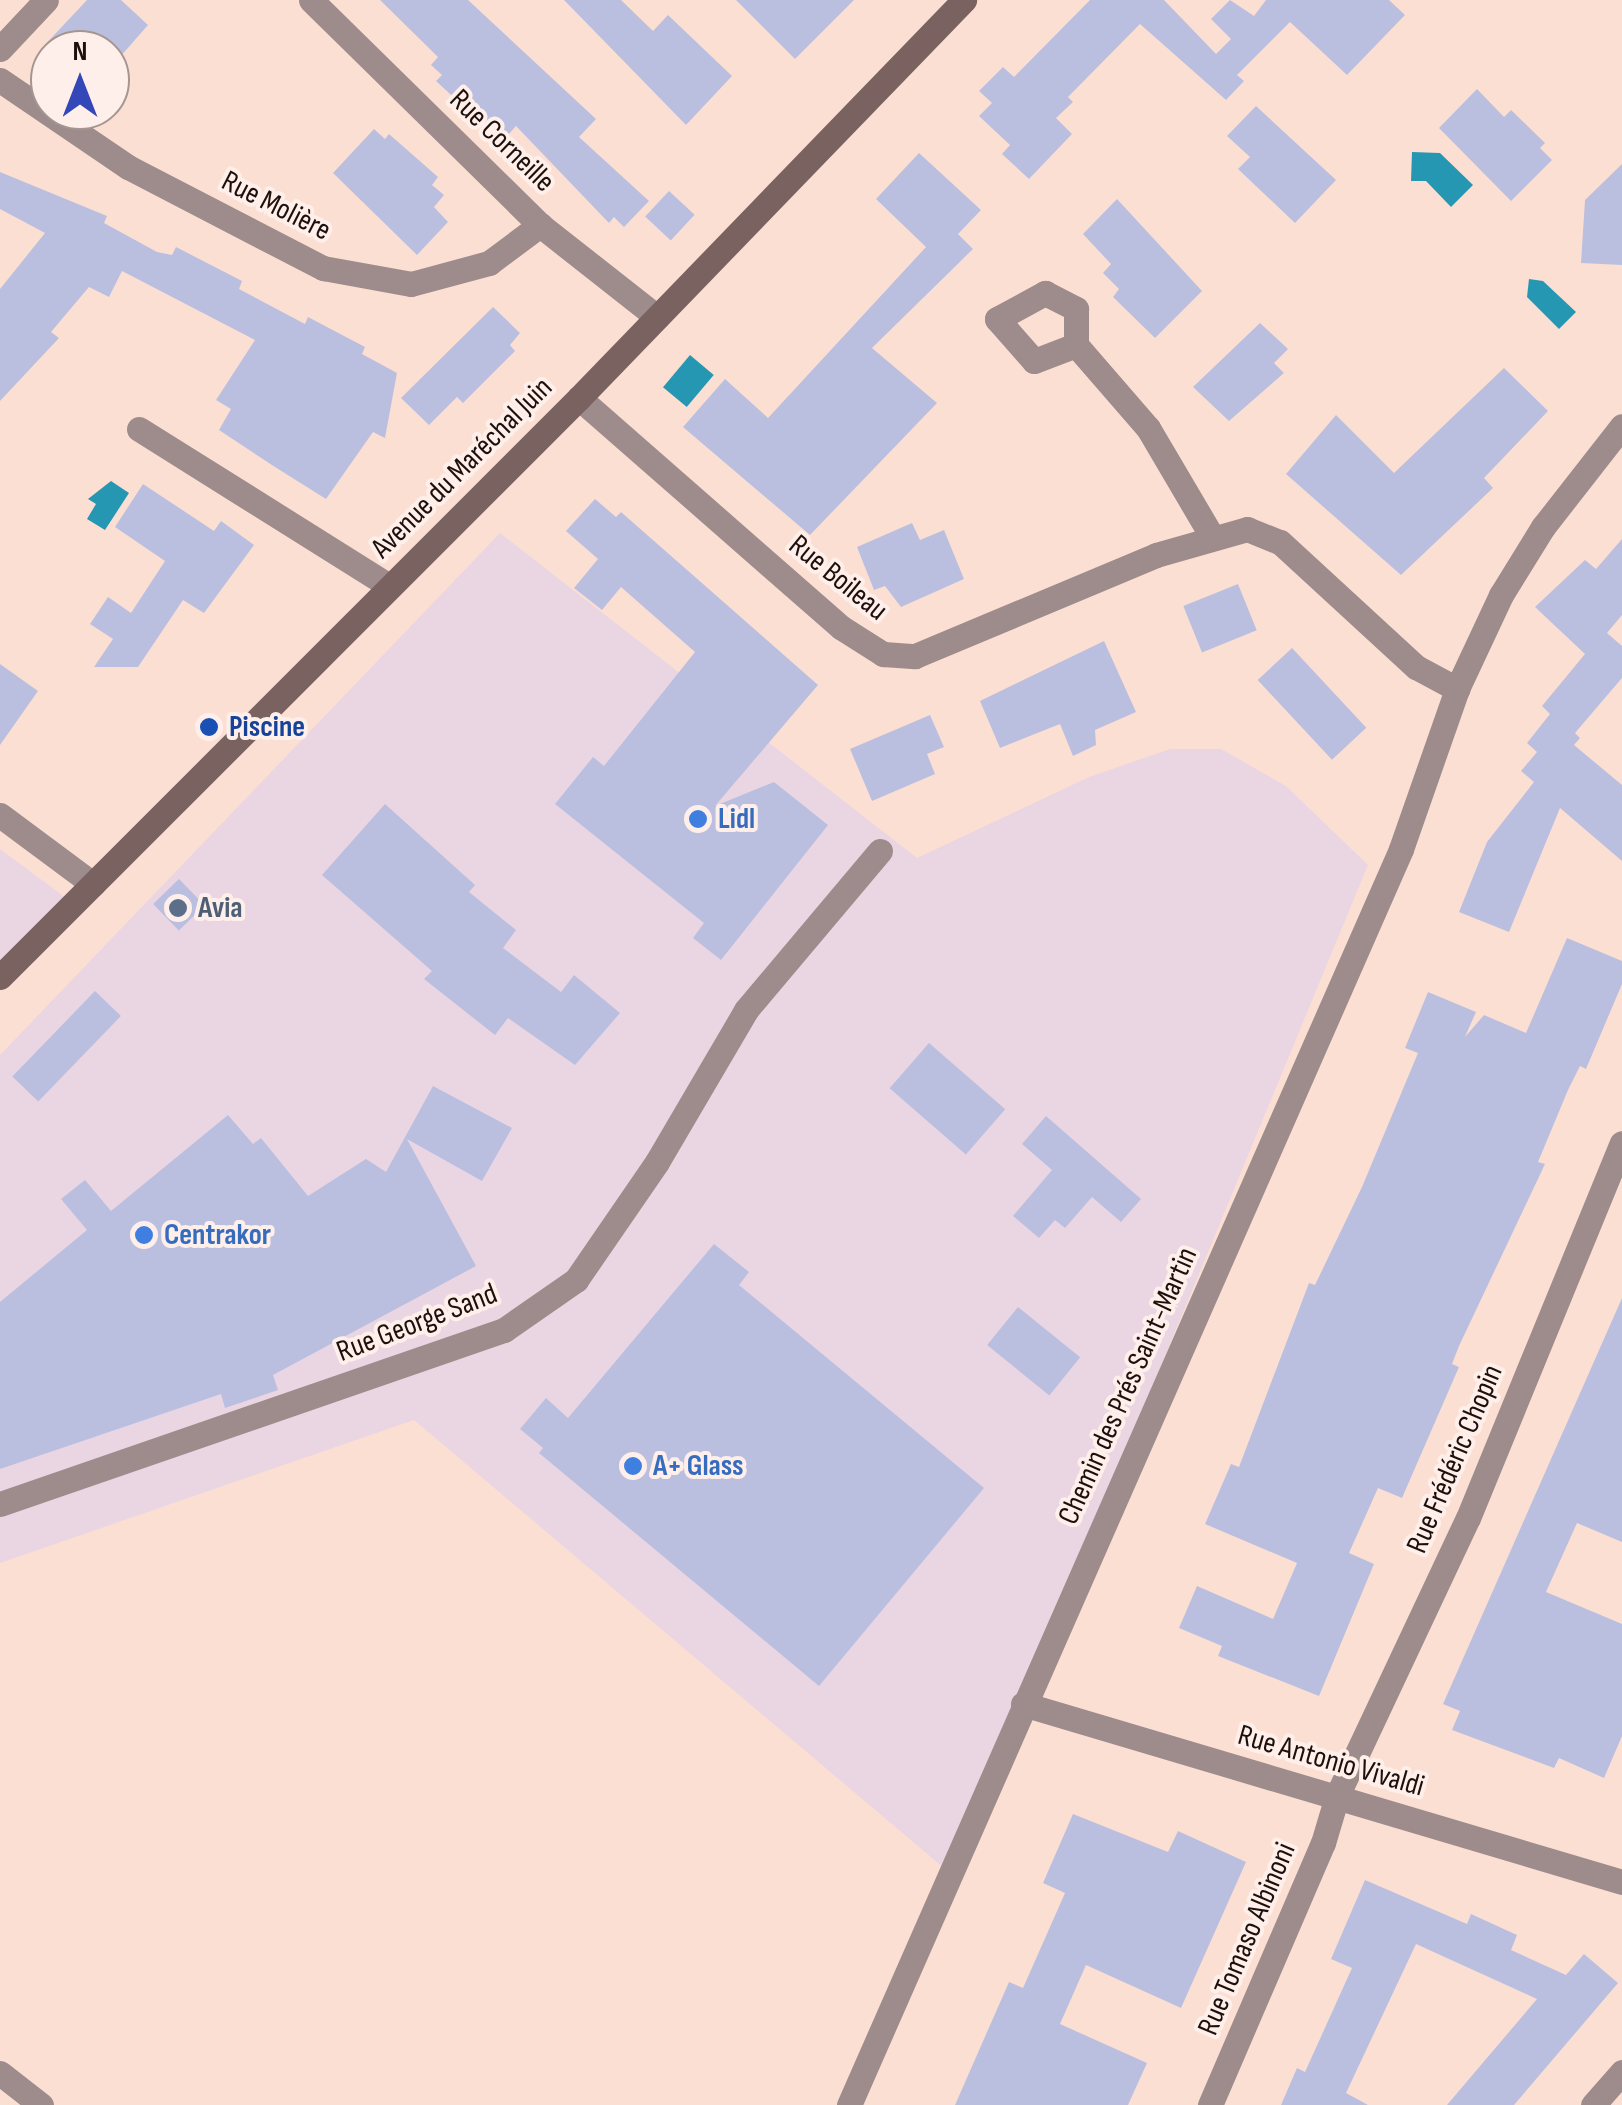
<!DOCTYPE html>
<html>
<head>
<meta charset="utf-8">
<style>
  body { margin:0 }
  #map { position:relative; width:1622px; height:2105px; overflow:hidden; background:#fcdfd3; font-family:"Sofia Sans Condensed",sans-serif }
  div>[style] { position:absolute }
  .commercial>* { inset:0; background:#ead5e3 }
  .water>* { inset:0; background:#2697b3; transform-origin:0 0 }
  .building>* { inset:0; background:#bbbfdf; transform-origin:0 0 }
  .minor>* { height:25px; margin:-12.5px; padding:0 12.5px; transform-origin:12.5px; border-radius:12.5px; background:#9d8c8b }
  .secondary>* { height:25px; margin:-12.5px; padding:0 12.5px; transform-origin:12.5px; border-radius:12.5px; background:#7a6261 }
  .dots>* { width:28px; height:28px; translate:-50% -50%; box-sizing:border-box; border:5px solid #ffefea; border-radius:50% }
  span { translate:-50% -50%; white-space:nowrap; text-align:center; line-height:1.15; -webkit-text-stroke:8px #ffefea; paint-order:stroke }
  .street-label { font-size:30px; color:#1d100c }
  .transit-label { font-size:30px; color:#164399; font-weight:700 }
  .left { translate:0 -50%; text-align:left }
  .shop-label { font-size:30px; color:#366cbe; font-weight:700 }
  .service-label { font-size:30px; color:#4e5e75; font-weight:700 }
  .north { position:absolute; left:30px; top:30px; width:100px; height:100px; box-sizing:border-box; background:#ffefea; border:2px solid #a59691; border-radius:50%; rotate:0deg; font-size:28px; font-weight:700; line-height:40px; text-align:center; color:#1d100c }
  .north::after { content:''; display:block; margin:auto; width:35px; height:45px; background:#3347b8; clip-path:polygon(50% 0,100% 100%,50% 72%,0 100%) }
</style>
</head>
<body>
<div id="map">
  <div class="commercial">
    <i style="clip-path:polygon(500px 533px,917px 858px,1089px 777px,1170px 749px,1221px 749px,1286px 786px,1368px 865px,951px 1874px,414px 1420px,0 1563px,0 1055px)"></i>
    <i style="clip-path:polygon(0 849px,70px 901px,0 973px)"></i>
  </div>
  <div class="water">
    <i style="clip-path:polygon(1412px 152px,1440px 153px,1473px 185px,1451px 207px,1426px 181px,1411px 181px)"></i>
    <i style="clip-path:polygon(1529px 279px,1543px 281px,1576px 312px,1559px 329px,1527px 297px)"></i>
    <i style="left:690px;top:355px;width:31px;height:42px;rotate:40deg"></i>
    <i style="clip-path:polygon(111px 481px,129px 493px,105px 530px,87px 519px,96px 504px,88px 499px)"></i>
  </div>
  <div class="building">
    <i style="clip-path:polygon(87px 0,121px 0,148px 25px,120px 57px,106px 45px,40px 50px)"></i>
    <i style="clip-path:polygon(380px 0,468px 0,596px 119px,579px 137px,649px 201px,624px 227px,614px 217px,609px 223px,516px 126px,507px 136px,496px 126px,490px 131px,436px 81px,442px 75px,431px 65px,438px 57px)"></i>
    <i style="clip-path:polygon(564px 0,621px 0,653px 31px,668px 15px,732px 76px,686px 125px)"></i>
    <i style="clip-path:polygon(736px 0,854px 0,795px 59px)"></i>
    <i style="clip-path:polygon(1090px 0,1164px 0,1216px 54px,1231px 39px,1211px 19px,1230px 0,1254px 16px,1266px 0,1389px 0,1405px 15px,1347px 75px,1290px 22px,1237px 75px,1244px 81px,1226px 100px,1140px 24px,1068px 97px,1073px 102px,1056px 118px,1072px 134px,1029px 179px,1002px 154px,1010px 145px,979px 116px,992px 103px,979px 91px,1003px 67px,1014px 77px)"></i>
    <i style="clip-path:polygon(1477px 89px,1504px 117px,1511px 110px,1545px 143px,1540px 148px,1552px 160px,1511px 201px,1439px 128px)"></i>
    <i style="clip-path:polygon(1256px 106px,1336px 180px,1295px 223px,1238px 169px,1250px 157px,1227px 136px)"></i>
    <i style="clip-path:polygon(374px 129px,385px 139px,389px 134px,438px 177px,432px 185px,444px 195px,434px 207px,448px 222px,417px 255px,333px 173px)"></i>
    <i style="clip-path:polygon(919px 153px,981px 210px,958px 234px,973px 249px,872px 348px,937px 403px,810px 535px,683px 427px,725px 379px,768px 418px,926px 247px,876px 199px)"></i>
    <i style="clip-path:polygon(1622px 164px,1622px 265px,1581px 263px,1585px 200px)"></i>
    <i style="clip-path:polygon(0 172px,107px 216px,104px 223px,157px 252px,172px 255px,176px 247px,242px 281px,239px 289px,305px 324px,308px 317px,365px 347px,362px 354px,397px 373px,385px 438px,373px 432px,326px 499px,275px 467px,219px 430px,231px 409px,216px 400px,255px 340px,122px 271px,109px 297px,89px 287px,51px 332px,59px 338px,0 401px,0 289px,45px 233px,0 209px)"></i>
    <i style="left:669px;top:191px;width:35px;height:35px;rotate:43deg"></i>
    <i style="clip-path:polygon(1117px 199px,1202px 291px,1155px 338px,1113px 297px,1119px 289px,1103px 273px,1111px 264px,1083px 234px)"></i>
    <i style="clip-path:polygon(493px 307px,520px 333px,510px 345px,515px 351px,463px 403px,457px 397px,429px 425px,401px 398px)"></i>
    <i style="clip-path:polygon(1260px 323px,1288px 349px,1274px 363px,1284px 373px,1229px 421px,1193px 387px)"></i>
    <i style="clip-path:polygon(1504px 368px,1548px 411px,1484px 478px,1493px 488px,1401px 575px,1286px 474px,1336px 415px,1394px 473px)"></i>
    <i style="clip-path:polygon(143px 484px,214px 531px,221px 521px,254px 545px,204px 613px,183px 600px,138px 667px,94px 667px,113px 639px,90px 624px,108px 597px,131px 613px,165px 561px,115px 527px)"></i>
    <i style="clip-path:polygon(595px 499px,616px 517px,621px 512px,818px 685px,715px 806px,774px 782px,828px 825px,721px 960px,693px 938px,704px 923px,555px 804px,593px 757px,604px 766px,695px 652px,621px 587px,602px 610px,574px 588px,598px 559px,566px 531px)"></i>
    <i style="clip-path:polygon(912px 523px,920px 540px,944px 530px,964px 579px,901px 607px,885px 586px,874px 590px,857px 547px)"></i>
    <i style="clip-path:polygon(1622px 539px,1622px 615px,1607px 633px,1622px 646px,1622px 678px,1575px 733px,1580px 738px,1574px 745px,1622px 785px,1622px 861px,1560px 808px,1509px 932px,1459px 912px,1487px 842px,1534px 782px,1521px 771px,1537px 752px,1527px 743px,1550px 714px,1542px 706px,1585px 654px,1535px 607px,1585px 560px,1596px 569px)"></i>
    <i style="left:1238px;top:584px;width:50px;height:59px;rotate:68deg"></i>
    <i style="clip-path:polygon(1104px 641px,1136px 712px,1095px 730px,1096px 745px,1073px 756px,1060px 724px,1000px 748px,980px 701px)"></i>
    <i style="left:1292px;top:648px;width:109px;height:47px;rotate:47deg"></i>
    <i style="clip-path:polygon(0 664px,38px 691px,0 745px)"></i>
    <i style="clip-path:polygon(930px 715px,944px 747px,927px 754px,935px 774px,872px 801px,850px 749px)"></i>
    <i style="clip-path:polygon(385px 804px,475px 885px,469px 892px,516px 930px,503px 948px,561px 992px,574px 975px,620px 1013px,575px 1065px,508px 1018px,495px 1035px,424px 979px,432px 971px,322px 875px)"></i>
    <i style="left:179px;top:879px;width:37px;height:36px;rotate:46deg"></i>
    <i style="clip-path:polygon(1567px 938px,1622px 961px,1622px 984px,1586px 1069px,1580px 1066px,1568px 1090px,1538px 1162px,1545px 1164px,1459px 1346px,1452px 1364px,1459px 1367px,1402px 1498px,1378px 1488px,1349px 1553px,1374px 1564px,1319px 1696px,1218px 1656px,1222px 1646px,1179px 1628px,1197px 1586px,1273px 1619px,1297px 1563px,1205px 1524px,1231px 1464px,1239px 1467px,1309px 1283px,1315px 1285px,1362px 1187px,1418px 1053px,1405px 1048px,1428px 992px,1476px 1012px,1465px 1037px,1484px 1015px,1526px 1033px)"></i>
    <i style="left:95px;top:991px;width:36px;height:119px;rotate:44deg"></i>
    <i style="left:929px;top:1043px;width:101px;height:60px;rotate:41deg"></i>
    <i style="clip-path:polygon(433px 1086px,512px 1128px,482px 1181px,407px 1139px,476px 1266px,273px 1375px,278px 1390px,225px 1408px,221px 1394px,0 1469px,0 1302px,87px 1230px,61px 1199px,85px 1180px,111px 1211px,228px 1115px,253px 1144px,261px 1138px,308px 1196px,366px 1159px,386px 1172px)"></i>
    <i style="clip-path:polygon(1046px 1116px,1141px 1199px,1121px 1222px,1092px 1197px,1065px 1228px,1055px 1220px,1039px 1238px,1013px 1216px,1052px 1170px,1022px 1144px)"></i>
    <i style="clip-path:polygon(714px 1244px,749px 1272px,739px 1285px,984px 1488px,819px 1686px,539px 1453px,543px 1448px,520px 1429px,546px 1398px,568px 1418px)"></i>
    <i style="clip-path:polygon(1622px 1298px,1622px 1542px,1577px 1523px,1546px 1592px,1622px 1624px,1622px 1736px,1604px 1778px,1559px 1758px,1554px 1768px,1452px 1730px,1460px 1711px,1443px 1704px)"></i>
    <i style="left:1018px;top:1307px;width:80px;height:49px;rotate:39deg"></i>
    <i style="clip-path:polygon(1073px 1814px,1168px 1852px,1178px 1831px,1246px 1862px,1181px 2008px,1086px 1965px,1060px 2024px,1147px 2063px,1128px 2105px,955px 2105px,1009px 1982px,1023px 1988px,1065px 1893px,1043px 1883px)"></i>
    <i style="clip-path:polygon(1365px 1880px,1467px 1924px,1471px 1914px,1517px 1935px,1511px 1950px,1566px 1975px,1584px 1954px,1618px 1983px,1514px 2105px,1447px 2105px,1537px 1999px,1416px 1944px,1346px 2093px,1368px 2105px,1281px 2105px,1297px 2068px,1305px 2072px,1352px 1968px,1331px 1959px)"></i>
  </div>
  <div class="minor">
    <i style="left:311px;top:0;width:321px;rotate:44.5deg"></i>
    <i style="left:540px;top:225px;width:149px;rotate:38.2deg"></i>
    <i style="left:0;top:49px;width:67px;rotate:-46.8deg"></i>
    <i style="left:0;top:80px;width:155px;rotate:34.2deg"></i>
    <i style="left:128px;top:167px;width:220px;rotate:27.4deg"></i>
    <i style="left:323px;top:268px;width:89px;rotate:10.3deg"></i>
    <i style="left:411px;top:284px;width:81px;rotate:-15.1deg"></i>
    <i style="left:489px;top:263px;width:64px;rotate:-36.7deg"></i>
    <i style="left:1076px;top:345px;width:45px;rotate:159.1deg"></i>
    <i style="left:1034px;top:361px;width:56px;rotate:-131.4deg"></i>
    <i style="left:997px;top:319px;width:55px;rotate:-28.4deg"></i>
    <i style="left:1045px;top:293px;width:35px;rotate:27deg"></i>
    <i style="left:1076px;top:309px;width:36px;rotate:90deg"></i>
    <i style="left:1076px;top:345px;width:110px;rotate:49.1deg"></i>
    <i style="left:1148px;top:428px;width:124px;rotate:59.5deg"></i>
    <i style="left:579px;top:398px;width:349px;rotate:41.2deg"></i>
    <i style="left:842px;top:628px;width:49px;rotate:32.4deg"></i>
    <i style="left:883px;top:654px;width:32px;rotate:4deg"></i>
    <i style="left:915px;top:656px;width:261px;rotate:-22.7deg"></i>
    <i style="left:1156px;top:555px;width:95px;rotate:-15.9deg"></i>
    <i style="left:1247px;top:529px;width:35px;rotate:22deg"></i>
    <i style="left:1280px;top:542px;width:185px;rotate:42.6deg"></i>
    <i style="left:1416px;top:667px;width:47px;rotate:28.2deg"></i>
    <i style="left:139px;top:429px;width:295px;rotate:32.1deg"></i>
    <i style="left:0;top:815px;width:116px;rotate:36.6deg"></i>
    <i style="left:0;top:1504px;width:533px;rotate:-19.05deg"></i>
    <i style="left:504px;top:1330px;width:88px;rotate:-34.8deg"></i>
    <i style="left:576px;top:1280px;width:143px;rotate:-55.5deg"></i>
    <i style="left:657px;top:1162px;width:176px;rotate:-59.6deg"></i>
    <i style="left:746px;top:1010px;width:208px;rotate:-49.9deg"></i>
    <i style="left:1023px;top:1704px;width:625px;rotate:16.55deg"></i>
    <i style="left:0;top:2073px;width:52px;rotate:38deg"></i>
    <i style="left:849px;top:2105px;width:1372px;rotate:-66.27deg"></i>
    <i style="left:1401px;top:849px;width:170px;rotate:-70.7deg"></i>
    <i style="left:1457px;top:689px;width:104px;rotate:-64.9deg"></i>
    <i style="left:1501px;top:595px;width:80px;rotate:-58.3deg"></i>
    <i style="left:1543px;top:527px;width:128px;rotate:-52deg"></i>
    <i style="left:1210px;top:2105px;width:285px;rotate:-66.7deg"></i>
    <i style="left:1323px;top:1843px;width:49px;rotate:-73.4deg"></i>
    <i style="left:1337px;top:1796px;width:307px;rotate:-64.8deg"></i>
    <i style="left:1468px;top:1518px;width:405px;rotate:-67.7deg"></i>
    <i style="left:1593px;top:2105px;width:44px;rotate:-48.7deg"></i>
  </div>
  <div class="secondary">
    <i style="left:0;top:977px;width:819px;rotate:-45deg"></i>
    <i style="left:579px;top:398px;width:554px;rotate:-45.95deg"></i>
  </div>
  <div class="dots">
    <i style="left:209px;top:727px;background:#1a4fb4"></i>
    <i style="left:698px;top:819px;background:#3f7fe0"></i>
    <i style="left:178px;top:908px;background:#5c6f8a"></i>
    <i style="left:144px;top:1235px;background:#3f7fe0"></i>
    <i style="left:633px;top:1466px;background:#3f7fe0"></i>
  </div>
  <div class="street-label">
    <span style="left:502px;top:141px;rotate:44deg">Rue Corneille</span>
    <span style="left:276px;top:206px;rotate:27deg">Rue Molière</span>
    <span style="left:462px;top:468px;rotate:-45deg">Avenue du Maréchal Juin</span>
    <span style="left:838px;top:578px;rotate:39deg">Rue Boileau</span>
    <span style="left:417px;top:1323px;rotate:-21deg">Rue George Sand</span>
    <span style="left:1128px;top:1386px;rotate:-66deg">Chemin des Prés Saint-Martin</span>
    <span style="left:1455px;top:1459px;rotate:-67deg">Rue Frédéric Chopin</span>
    <span style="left:1331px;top:1761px;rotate:16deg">Rue Antonio Vivaldi</span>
    <span style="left:1247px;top:1939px;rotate:-67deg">Rue Tomaso Albinoni</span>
  </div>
  <div class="transit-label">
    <span class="left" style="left:229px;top:727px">Piscine</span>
  </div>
  <div class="shop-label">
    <span class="left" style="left:718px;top:819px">Lidl</span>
    <span class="left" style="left:164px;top:1235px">Centrakor</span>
    <span class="left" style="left:653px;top:1466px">A+ Glass</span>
  </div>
  <div class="service-label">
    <span class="left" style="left:198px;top:908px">Avia</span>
  </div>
  <div class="north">N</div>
</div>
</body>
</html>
